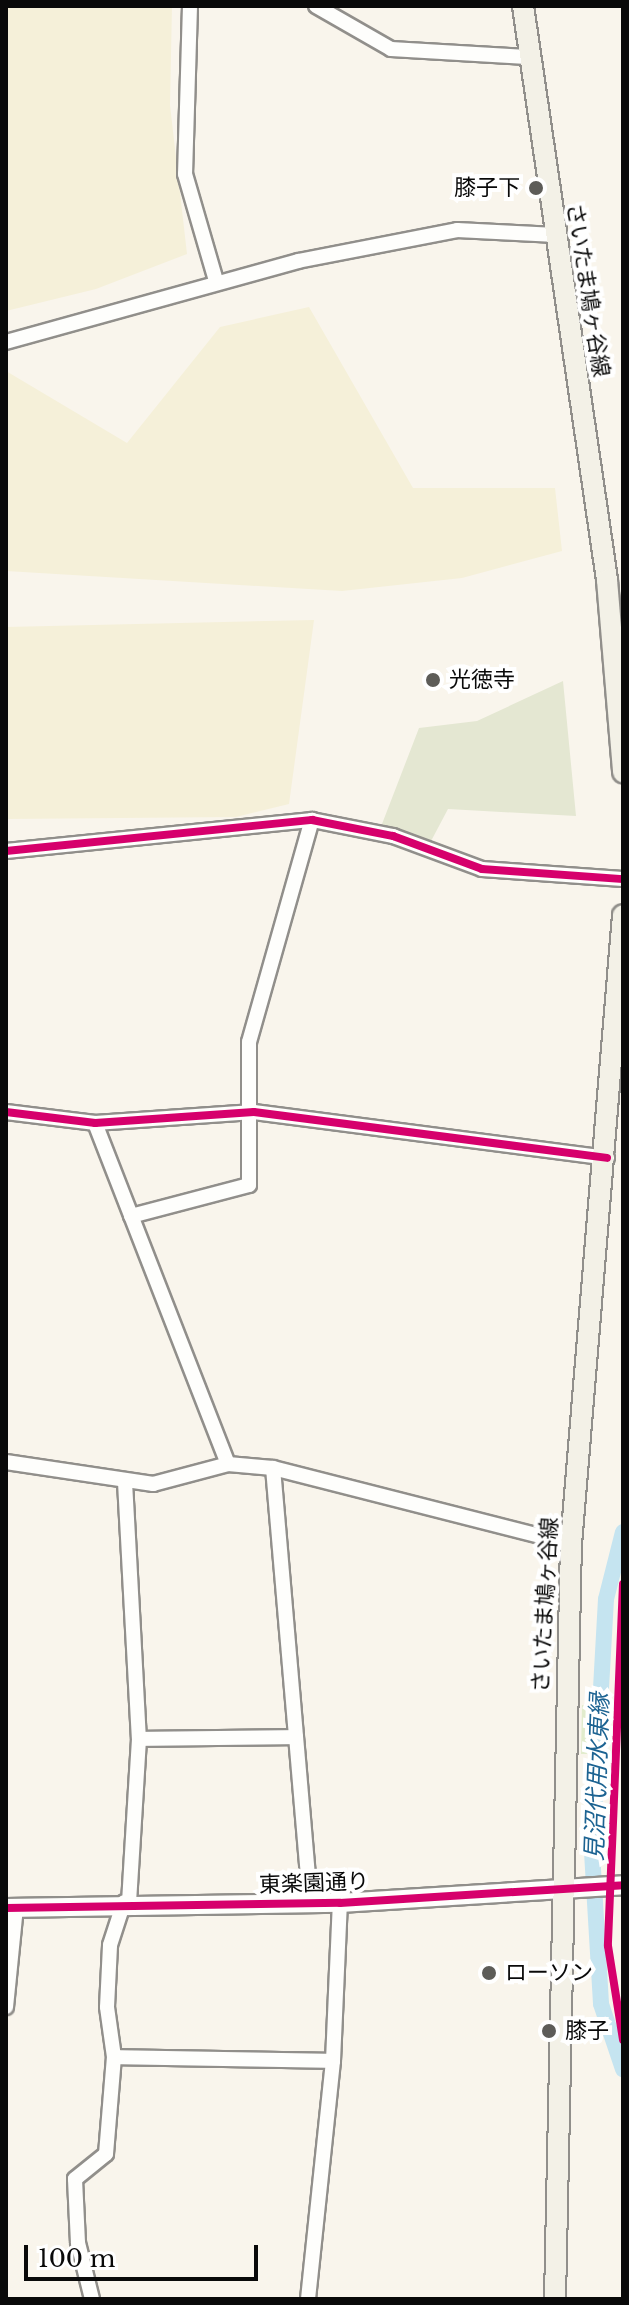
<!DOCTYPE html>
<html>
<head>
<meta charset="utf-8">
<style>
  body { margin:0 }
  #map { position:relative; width:629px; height:2305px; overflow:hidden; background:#f9f5ec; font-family:"Libre Baskerville","Noto Sans JP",serif }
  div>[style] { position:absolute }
  .farmland>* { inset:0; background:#f5f0d9 }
  .green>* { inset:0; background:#e2eccd }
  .cemetery>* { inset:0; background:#e4e7d2 }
  .canal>* { height:16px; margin:-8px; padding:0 8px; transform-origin:8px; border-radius:8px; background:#c5e4f0 }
  .roads { filter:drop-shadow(2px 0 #918f8b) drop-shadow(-2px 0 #918f8b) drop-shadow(0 2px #918f8b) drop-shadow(0 -2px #918f8b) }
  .minor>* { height:14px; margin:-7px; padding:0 7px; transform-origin:7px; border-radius:7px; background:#fefefc }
  .tertiary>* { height:18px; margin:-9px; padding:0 9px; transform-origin:9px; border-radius:9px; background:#fefefc }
  .secondary>* { height:20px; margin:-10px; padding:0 10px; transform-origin:10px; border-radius:10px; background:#f3f1e7 }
  .cycleway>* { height:8px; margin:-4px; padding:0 4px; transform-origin:4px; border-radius:4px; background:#d6006c }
  .dots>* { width:22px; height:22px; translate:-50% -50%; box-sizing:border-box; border:4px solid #fff; border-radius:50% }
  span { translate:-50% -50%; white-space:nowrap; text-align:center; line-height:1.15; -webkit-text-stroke:8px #fff; paint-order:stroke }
  .poi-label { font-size:22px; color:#090909 }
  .right { translate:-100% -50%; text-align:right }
  .left { translate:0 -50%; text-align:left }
  .street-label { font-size:22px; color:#090909 }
  .water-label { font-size:24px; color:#1c6392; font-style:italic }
  .frame { position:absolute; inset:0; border:8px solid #090909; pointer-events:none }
  .scale { position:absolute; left:24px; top:2245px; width:234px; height:36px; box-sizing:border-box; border:4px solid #090909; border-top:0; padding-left:10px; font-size:24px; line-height:28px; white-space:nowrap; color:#090909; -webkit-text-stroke:6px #fff; paint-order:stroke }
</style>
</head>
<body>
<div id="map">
  <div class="farmland">
    <i style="clip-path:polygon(8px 6px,172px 6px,170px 105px,187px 254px,96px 289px,6px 311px)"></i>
    <i style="clip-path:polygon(309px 307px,413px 488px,555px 488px,562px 551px,462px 578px,342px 591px,6px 571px,6px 371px,127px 443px,220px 327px)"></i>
    <i style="clip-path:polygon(314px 620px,289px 804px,236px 817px,6px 819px,6px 627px)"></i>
  </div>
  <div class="green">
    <i style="clip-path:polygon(582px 1705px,589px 1706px,587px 1754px,581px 1754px)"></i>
  </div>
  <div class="cemetery">
    <i style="clip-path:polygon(563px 681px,576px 816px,448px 809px,430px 843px,382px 824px,419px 728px,477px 721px)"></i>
  </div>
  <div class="canal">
    <i style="left:623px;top:1532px;width:69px;rotate:104.2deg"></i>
    <i style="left:606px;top:1599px;width:253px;rotate:93.2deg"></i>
    <i style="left:592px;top:1852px;width:152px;rotate:86.6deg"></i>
    <i style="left:601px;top:2004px;width:69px;rotate:71.3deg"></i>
  </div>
  <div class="roads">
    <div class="minor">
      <i style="left:190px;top:6px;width:168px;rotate:91.7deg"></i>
      <i style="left:185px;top:174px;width:111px;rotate:73.8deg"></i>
      <i style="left:316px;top:6px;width:86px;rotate:29.8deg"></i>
      <i style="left:391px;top:49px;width:136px;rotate:3.4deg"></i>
      <i style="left:6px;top:342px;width:303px;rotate:-15.5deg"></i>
      <i style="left:298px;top:261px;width:162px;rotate:-11deg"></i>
      <i style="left:457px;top:230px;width:99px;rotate:2.9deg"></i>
      <i style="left:6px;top:851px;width:308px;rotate:-5.8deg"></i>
      <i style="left:312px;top:820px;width:83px;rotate:11.2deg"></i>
      <i style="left:393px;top:836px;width:95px;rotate:20.3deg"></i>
      <i style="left:482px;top:869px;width:141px;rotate:4.1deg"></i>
      <i style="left:6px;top:1112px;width:90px;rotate:7deg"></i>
      <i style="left:95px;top:1123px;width:159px;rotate:-4deg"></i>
      <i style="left:254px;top:1112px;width:356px;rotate:7.4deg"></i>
      <i style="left:95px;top:1123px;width:366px;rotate:68.7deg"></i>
      <i style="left:131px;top:1216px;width:122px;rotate:-14.7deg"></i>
      <i style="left:249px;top:1185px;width:143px;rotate:-90deg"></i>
      <i style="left:249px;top:1042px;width:231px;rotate:-74.2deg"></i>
      <i style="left:6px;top:1462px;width:149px;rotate:8.5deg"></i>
      <i style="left:153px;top:1484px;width:78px;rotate:-14.9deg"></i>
      <i style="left:228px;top:1464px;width:45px;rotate:5.1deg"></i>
      <i style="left:273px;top:1468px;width:308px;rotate:14.3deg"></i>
      <i style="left:273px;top:1468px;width:438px;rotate:85.1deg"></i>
      <i style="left:125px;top:1482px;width:257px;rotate:86.9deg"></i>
      <i style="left:139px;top:1739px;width:163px;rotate:93.5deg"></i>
      <i style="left:139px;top:1739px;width:157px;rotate:-0.7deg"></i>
      <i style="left:6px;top:2007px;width:100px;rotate:-84.3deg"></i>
      <i style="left:114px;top:2057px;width:219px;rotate:1deg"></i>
      <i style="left:92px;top:2299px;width:58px;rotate:-104deg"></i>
      <i style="left:78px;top:2243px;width:64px;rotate:-92.7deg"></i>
      <i style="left:75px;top:2179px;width:40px;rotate:-39deg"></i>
      <i style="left:106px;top:2154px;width:97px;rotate:-85.3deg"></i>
      <i style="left:114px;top:2057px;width:50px;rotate:-98deg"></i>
      <i style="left:107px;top:2007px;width:62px;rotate:-87.2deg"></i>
      <i style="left:110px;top:1945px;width:45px;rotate:-72deg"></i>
      <i style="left:308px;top:2299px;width:239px;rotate:-84deg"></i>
      <i style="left:333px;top:2061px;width:158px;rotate:-87.5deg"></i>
    </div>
    <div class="tertiary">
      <i style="left:6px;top:1908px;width:334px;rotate:-0.9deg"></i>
      <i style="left:340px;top:1903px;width:284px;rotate:-3.6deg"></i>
    </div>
    <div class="secondary">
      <i style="left:523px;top:6px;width:580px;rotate:81.67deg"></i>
      <i style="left:607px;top:580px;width:193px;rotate:85.2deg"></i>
      <i style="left:555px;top:2299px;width:755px;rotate:-88.79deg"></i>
      <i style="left:571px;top:1544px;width:631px;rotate:-85.27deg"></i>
    </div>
  </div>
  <div class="cycleway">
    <i style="left:6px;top:851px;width:308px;rotate:-5.8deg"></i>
    <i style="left:312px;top:820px;width:83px;rotate:11.2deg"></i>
    <i style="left:393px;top:836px;width:95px;rotate:20.3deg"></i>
    <i style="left:482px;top:869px;width:141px;rotate:4.1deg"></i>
    <i style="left:6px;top:1112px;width:90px;rotate:7deg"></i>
    <i style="left:95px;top:1123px;width:159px;rotate:-4deg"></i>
    <i style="left:254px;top:1112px;width:356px;rotate:7.4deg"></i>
    <i style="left:623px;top:1584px;width:362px;rotate:92.4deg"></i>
    <i style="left:608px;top:1946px;width:95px;rotate:80.9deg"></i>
    <i style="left:6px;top:1908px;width:334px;rotate:-0.9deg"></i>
    <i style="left:340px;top:1903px;width:284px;rotate:-3.6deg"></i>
  </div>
  <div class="dots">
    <i style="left:536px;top:188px;background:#5d5c58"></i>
    <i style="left:433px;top:680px;background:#5d5c58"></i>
    <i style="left:489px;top:1973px;background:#5d5c58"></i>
    <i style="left:549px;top:2031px;background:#5d5c58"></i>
  </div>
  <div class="poi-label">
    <span class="right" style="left:520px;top:188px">膝子下</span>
    <span class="left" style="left:449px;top:680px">光徳寺</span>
    <span class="left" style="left:505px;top:1973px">ローソン</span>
    <span class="left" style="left:565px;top:2031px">膝子</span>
  </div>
  <div class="street-label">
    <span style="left:588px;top:290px;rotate:81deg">さいたま鳩ヶ谷線</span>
    <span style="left:545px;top:1605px;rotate:-87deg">さいたま鳩ヶ谷線</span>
    <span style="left:314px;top:1883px;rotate:-2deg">東楽園通り</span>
  </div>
  <div class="water-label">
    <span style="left:597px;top:1777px;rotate:-88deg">見沼代用水東縁</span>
  </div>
  <div class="frame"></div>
  <div class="scale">100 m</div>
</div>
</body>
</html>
